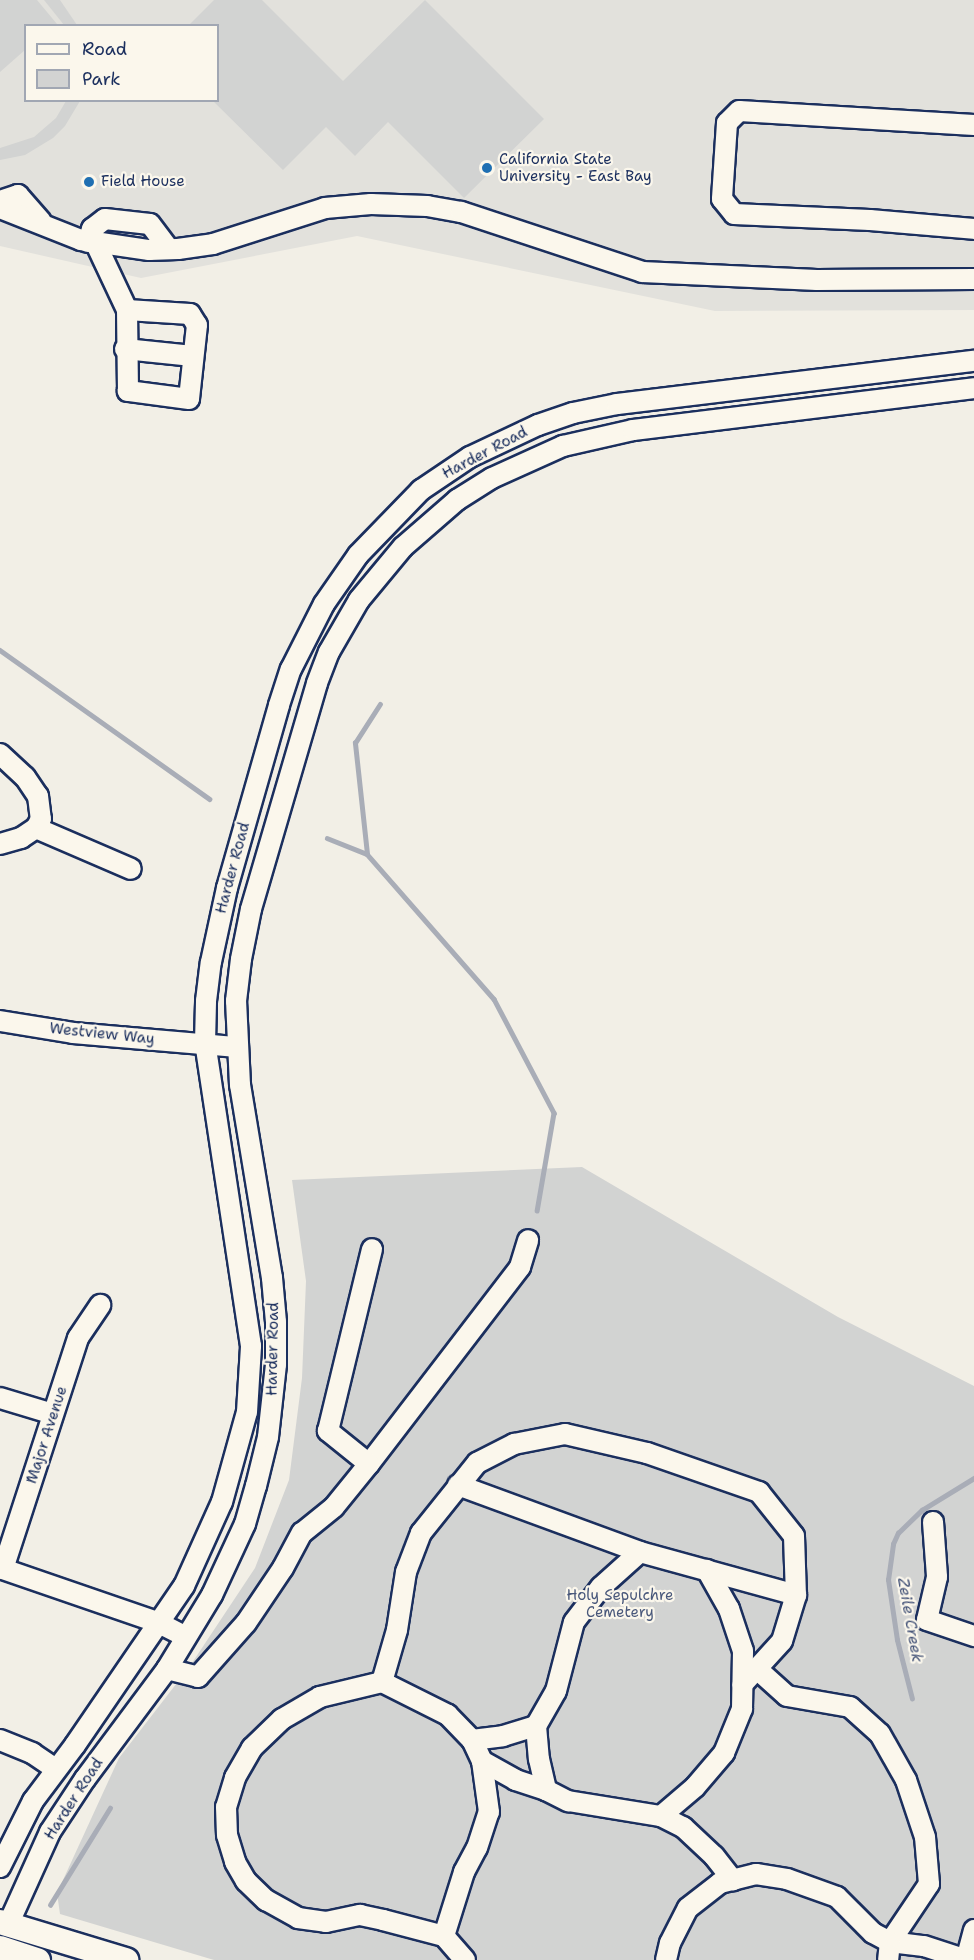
<!DOCTYPE html>
<html>
<head>
<meta charset="utf-8">
<style>
  body { margin:0 }
  #map { position:relative; width:974px; height:1960px; overflow:hidden; background:#f2efe6; font-family:"Shantell Sans",sans-serif }
  div>[style] { position:absolute }
  .built>* { inset:0; background:#e2e1dc }
  .green>* { inset:0; background:#d2d3d2 }
  .stream>* { height:4.5px; margin:-2.25px; padding:0 2.25px; transform-origin:2.25px; border-radius:2.25px; background:#a9adb7 }
  .roads { filter:drop-shadow(2px 0 #1b2f5e) drop-shadow(-2px 0 #1b2f5e) drop-shadow(0 2px #1b2f5e) drop-shadow(0 -2px #1b2f5e) }
  .minor>* { height:20px; margin:-10px; padding:0 10px; transform-origin:10px; border-radius:10px; background:#fbf7ec }
  .major>* { height:24px; margin:-12px; padding:0 12px; transform-origin:12px; border-radius:12px; background:#fbf7ec }
  .dots>* { width:16px; height:16px; translate:-50% -50%; box-sizing:border-box; border:3px solid #fbf7ec; border-radius:50% }
  span { translate:-50% -50%; white-space:nowrap; text-align:center; line-height:1.15; -webkit-text-stroke:4.5px #fbf7ec; paint-order:stroke }
  .poi-label { font-size:15px; color:#1b2f5e }
  .left { translate:0 -50%; text-align:left }
  .street-label { font-size:15px; color:#1b2f5e }
  .park-label { font-size:15px; color:#49587b }
  .water-label { font-size:16px; color:#465579; font-style:italic }
  .legend { position:absolute; left:24px; top:24px; width:195px; height:78px; box-sizing:border-box; background:#fbf7ec; border:2px solid #a1a7b3; margin:0; padding:8px 10px; list-style:none; font-size:18px; color:#1b2f5e }
  .legend li { display:flex; align-items:center; gap:12px; height:30px }
  .legend b { width:30px; border:2px solid #a1a7b3 }
</style>
</head>
<body>
<div id="map">
  <div class="built">
    <i style="clip-path:polygon(evenodd,0 0,974px 0,974px 310px,715px 311px,357px 236px,141px 278px,0 246px,0 0,26px 26px,218px 26px,218px 100px,26px 100px,26px 26px)"></i>
  </div>
  <div class="green">
    <i style="clip-path:polygon(0 0,37px 0,57px 24px,26px 26px,25px 50px,0 72px)"></i>
    <i style="clip-path:polygon(44px 0,60px 0,77px 25px,64px 25px)"></i>
    <i style="clip-path:polygon(214px 0,262px 0,343px 81px,425px 0,544px 119px,464px 198px,388px 122px,355px 156px,326px 127px,283px 170px,213px 101px,218px 100px,218px 26px,189px 25px)"></i>
    <i style="clip-path:polygon(66px 101px,80px 101px,65px 126px,53px 138px,25px 155px,0 160px,0 148px,34px 137px,56px 118px)"></i>
    <i style="clip-path:polygon(582px 1167px,838px 1317px,974px 1386px,974px 1960px,214px 1960px,60px 1914px,57px 1893px,119px 1758px,190px 1666px,255px 1568px,289px 1480px,302px 1378px,306px 1281px,292px 1180px)"></i>
  </div>
  <div class="stream">
    <i style="left:0;top:650px;width:257px;rotate:35.4deg"></i>
    <i style="left:327px;top:838px;width:43px;rotate:21.8deg"></i>
    <i style="left:367px;top:854px;width:193px;rotate:48.8deg"></i>
    <i style="left:494px;top:999px;width:129px;rotate:62.2deg"></i>
    <i style="left:554px;top:1113px;width:99px;rotate:99.8deg"></i>
    <i style="left:367px;top:854px;width:112px;rotate:-96.2deg"></i>
    <i style="left:355px;top:743px;width:46px;rotate:-57.3deg"></i>
    <i style="left:912px;top:1699px;width:61px;rotate:-104.3deg"></i>
    <i style="left:897px;top:1640px;width:61px;rotate:-98.5deg"></i>
    <i style="left:888px;top:1580px;width:36px;rotate:-82deg"></i>
    <i style="left:893px;top:1544px;width:12px;rotate:-66deg"></i>
    <i style="left:898px;top:1533px;width:33px;rotate:-44deg"></i>
    <i style="left:922px;top:1510px;width:61px;rotate:-31.6deg"></i>
    <i style="left:50px;top:1905px;width:114px;rotate:-58.3deg"></i>
  </div>
  <div class="roads">
    <div class="minor">
      <i style="left:974px;top:125px;width:235px;rotate:-176.6deg"></i>
      <i style="left:739px;top:111px;width:17px;rotate:135deg"></i>
      <i style="left:727px;top:123px;width:76px;rotate:93.8deg"></i>
      <i style="left:722px;top:199px;width:19px;rotate:51deg"></i>
      <i style="left:734px;top:214px;width:136px;rotate:2.5deg"></i>
      <i style="left:870px;top:220px;width:104px;rotate:4.9deg"></i>
      <i style="left:0;top:201px;width:19px;rotate:-18deg"></i>
      <i style="left:18px;top:195px;width:35px;rotate:49deg"></i>
      <i style="left:0;top:208px;width:87px;rotate:21.6deg"></i>
      <i style="left:81px;top:240px;width:69px;rotate:8.4deg"></i>
      <i style="left:149px;top:250px;width:29px;rotate:-2deg"></i>
      <i style="left:178px;top:249px;width:35px;rotate:-8deg"></i>
      <i style="left:213px;top:244px;width:118px;rotate:-17.8deg"></i>
      <i style="left:325px;top:208px;width:46px;rotate:-5deg"></i>
      <i style="left:371px;top:204px;width:56px;rotate:2deg"></i>
      <i style="left:427px;top:206px;width:35px;rotate:10deg"></i>
      <i style="left:461px;top:212px;width:191px;rotate:18.3deg"></i>
      <i style="left:642px;top:272px;width:175px;rotate:2.6deg"></i>
      <i style="left:817px;top:280px;width:157px;rotate:-0.4deg"></i>
      <i style="left:88px;top:242px;width:14px;rotate:-73deg"></i>
      <i style="left:92px;top:229px;width:16px;rotate:-38deg"></i>
      <i style="left:105px;top:219px;width:45px;rotate:6.3deg"></i>
      <i style="left:150px;top:224px;width:31px;rotate:53deg"></i>
      <i style="left:96px;top:244px;width:73px;rotate:64.8deg"></i>
      <i style="left:127px;top:310px;width:63px;rotate:3.6deg"></i>
      <i style="left:190px;top:314px;width:13px;rotate:58deg"></i>
      <i style="left:197px;top:325px;width:74px;rotate:96.2deg"></i>
      <i style="left:189px;top:399px;width:62px;rotate:-172.5deg"></i>
      <i style="left:128px;top:391px;width:81px;rotate:-90.7deg"></i>
      <i style="left:125px;top:349px;width:68px;rotate:5.9deg"></i>
      <i style="left:0;top:754px;width:34px;rotate:43deg"></i>
      <i style="left:25px;top:777px;width:23px;rotate:56deg"></i>
      <i style="left:38px;top:796px;width:23px;rotate:83deg"></i>
      <i style="left:41px;top:819px;width:10px;rotate:119deg"></i>
      <i style="left:36px;top:828px;width:103px;rotate:23.3deg"></i>
      <i style="left:0;top:844px;width:22px;rotate:-16deg"></i>
      <i style="left:21px;top:838px;width:18px;rotate:-34deg"></i>
      <i style="left:0;top:1021px;width:74px;rotate:9.3deg"></i>
      <i style="left:73px;top:1033px;width:165px;rotate:4.9deg"></i>
      <i style="left:0;top:1398px;width:55px;rotate:16.8deg"></i>
      <i style="left:369px;top:1464px;width:248px;rotate:-52.5deg"></i>
      <i style="left:520px;top:1267px;width:28px;rotate:-73deg"></i>
      <i style="left:458px;top:1485px;width:194px;rotate:20.2deg"></i>
      <i style="left:640px;top:1552px;width:162px;rotate:15.4deg"></i>
      <i style="left:933px;top:1522px;width:55px;rotate:85.8deg"></i>
      <i style="left:937px;top:1577px;width:44px;rotate:103.1deg"></i>
      <i style="left:927px;top:1620px;width:50px;rotate:18.8deg"></i>
      <i style="left:0;top:1568px;width:166px;rotate:19deg"></i>
      <i style="left:157px;top:1622px;width:31px;rotate:27deg"></i>
      <i style="left:3px;top:1569px;width:243px;rotate:-72deg"></i>
      <i style="left:78px;top:1338px;width:40px;rotate:-56deg"></i>
      <i style="left:167px;top:1669px;width:32px;rotate:14deg"></i>
      <i style="left:198px;top:1677px;width:72px;rotate:-48.4deg"></i>
      <i style="left:246px;top:1623px;width:66px;rotate:-56.1deg"></i>
      <i style="left:283px;top:1568px;width:40px;rotate:-62deg"></i>
      <i style="left:302px;top:1533px;width:41px;rotate:-39.1deg"></i>
      <i style="left:334px;top:1507px;width:55px;rotate:-50.9deg"></i>
      <i style="left:369px;top:1464px;width:53px;rotate:-141.2deg"></i>
      <i style="left:328px;top:1431px;width:187px;rotate:-76.4deg"></i>
      <i style="left:757px;top:1669px;width:40px;rotate:42deg"></i>
      <i style="left:787px;top:1696px;width:64px;rotate:9.9deg"></i>
      <i style="left:850px;top:1707px;width:40px;rotate:42deg"></i>
      <i style="left:880px;top:1734px;width:53px;rotate:60.5deg"></i>
      <i style="left:906px;top:1780px;width:60px;rotate:71.6deg"></i>
      <i style="left:925px;top:1837px;width:47px;rotate:85.1deg"></i>
      <i style="left:929px;top:1884px;width:70px;rotate:123.9deg"></i>
      <i style="left:890px;top:1942px;width:34px;rotate:7deg"></i>
      <i style="left:924px;top:1946px;width:45px;rotate:18deg"></i>
      <i style="left:382px;top:1682px;width:54px;rotate:-73.9deg"></i>
      <i style="left:397px;top:1630px;width:59px;rotate:-81.2deg"></i>
      <i style="left:406px;top:1572px;width:42px;rotate:-69deg"></i>
      <i style="left:421px;top:1533px;width:90px;rotate:-51.3deg"></i>
      <i style="left:477px;top:1463px;width:42px;rotate:-27.2deg"></i>
      <i style="left:514px;top:1444px;width:52px;rotate:-11.1deg"></i>
      <i style="left:565px;top:1434px;width:84px;rotate:13deg"></i>
      <i style="left:647px;top:1453px;width:119px;rotate:19.2deg"></i>
      <i style="left:759px;top:1492px;width:56px;rotate:51.5deg"></i>
      <i style="left:794px;top:1536px;width:59px;rotate:88.1deg"></i>
      <i style="left:796px;top:1595px;width:48px;rotate:106.9deg"></i>
      <i style="left:782px;top:1641px;width:59px;rotate:132.3deg"></i>
      <i style="left:536px;top:1726px;width:40px;rotate:-60.3deg"></i>
      <i style="left:556px;top:1691px;width:71px;rotate:-75.4deg"></i>
      <i style="left:574px;top:1622px;width:44px;rotate:-52.4deg"></i>
      <i style="left:601px;top:1587px;width:52px;rotate:-41.9deg"></i>
      <i style="left:0;top:1740px;width:35px;rotate:22deg"></i>
      <i style="left:32px;top:1753px;width:29px;rotate:34deg"></i>
      <i style="left:472px;top:1740px;width:31px;rotate:-7deg"></i>
      <i style="left:503px;top:1736px;width:34px;rotate:-17deg"></i>
      <i style="left:536px;top:1726px;width:33px;rotate:85deg"></i>
      <i style="left:539px;top:1759px;width:32px;rotate:77deg"></i>
      <i style="left:546px;top:1790px;width:32px;rotate:-162deg"></i>
      <i style="left:516px;top:1780px;width:39px;rotate:-151deg"></i>
      <i style="left:546px;top:1790px;width:25px;rotate:27deg"></i>
      <i style="left:568px;top:1801px;width:94px;rotate:9.2deg"></i>
      <i style="left:661px;top:1816px;width:25px;rotate:27deg"></i>
      <i style="left:683px;top:1827px;width:42px;rotate:43.1deg"></i>
      <i style="left:714px;top:1856px;width:31px;rotate:52deg"></i>
      <i style="left:661px;top:1816px;width:45px;rotate:-40.5deg"></i>
      <i style="left:695px;top:1787px;width:45px;rotate:-49.5deg"></i>
      <i style="left:724px;top:1753px;width:48px;rotate:-67.8deg"></i>
      <i style="left:742px;top:1709px;width:58px;rotate:-89deg"></i>
      <i style="left:743px;top:1651px;width:44px;rotate:-108.4deg"></i>
      <i style="left:729px;top:1609px;width:45px;rotate:-119.4deg"></i>
      <i style="left:0;top:1867px;width:74px;rotate:-63.4deg"></i>
      <i style="left:33px;top:1801px;width:70px;rotate:-53.1deg"></i>
      <i style="left:75px;top:1745px;width:193px;rotate:-55.6deg"></i>
      <i style="left:184px;top:1586px;width:92px;rotate:-65.7deg"></i>
      <i style="left:222px;top:1502px;width:93px;rotate:-74.5deg"></i>
      <i style="left:247px;top:1412px;width:66px;rotate:-86.5deg"></i>
      <i style="left:251px;top:1346px;width:306px;rotate:-98.6deg"></i>
      <i style="left:205px;top:1043px;width:42px;rotate:-88.6deg"></i>
      <i style="left:206px;top:1001px;width:39px;rotate:-83deg"></i>
      <i style="left:211px;top:962px;width:76px;rotate:-77.8deg"></i>
      <i style="left:227px;top:888px;width:190px;rotate:-74.1deg"></i>
      <i style="left:279px;top:705px;width:38px;rotate:-72deg"></i>
      <i style="left:291px;top:669px;width:73px;rotate:-63.1deg"></i>
      <i style="left:324px;top:604px;width:60px;rotate:-55.2deg"></i>
      <i style="left:358px;top:555px;width:91px;rotate:-45.9deg"></i>
      <i style="left:421px;top:490px;width:59px;rotate:-34deg"></i>
      <i style="left:470px;top:457px;width:75px;rotate:-25.2deg"></i>
      <i style="left:538px;top:425px;width:37px;rotate:-19deg"></i>
      <i style="left:573px;top:413px;width:45px;rotate:-11.6deg"></i>
      <i style="left:617px;top:404px;width:360px;rotate:-6.9deg"></i>
      <i style="left:8px;top:1925px;width:102px;rotate:-65.7deg"></i>
      <i style="left:50px;top:1832px;width:64px;rotate:-56.6deg"></i>
      <i style="left:85px;top:1779px;width:137px;rotate:-53.3deg"></i>
      <i style="left:167px;top:1669px;width:87px;rotate:-58.7deg"></i>
      <i style="left:212px;top:1595px;width:78px;rotate:-65.1deg"></i>
      <i style="left:245px;top:1524px;width:40px;rotate:-74deg"></i>
      <i style="left:256px;top:1486px;width:50px;rotate:-76.2deg"></i>
      <i style="left:268px;top:1437px;width:73px;rotate:-83.7deg"></i>
      <i style="left:276px;top:1364px;width:42px;rotate:-90deg"></i>
      <i style="left:276px;top:1322px;width:44px;rotate:-95.2deg"></i>
      <i style="left:272px;top:1278px;width:196px;rotate:-99.4deg"></i>
      <i style="left:240px;top:1085px;width:84px;rotate:-92.7deg"></i>
      <i style="left:236px;top:1001px;width:42px;rotate:-83.2deg"></i>
      <i style="left:241px;top:959px;width:51px;rotate:-78.7deg"></i>
      <i style="left:251px;top:909px;width:235px;rotate:-73.7deg"></i>
      <i style="left:317px;top:683px;width:33px;rotate:-69deg"></i>
      <i style="left:329px;top:652px;width:60px;rotate:-60deg"></i>
      <i style="left:359px;top:600px;width:69px;rotate:-50.3deg"></i>
      <i style="left:403px;top:547px;width:72px;rotate:-41deg"></i>
      <i style="left:457px;top:500px;width:41px;rotate:-32.2deg"></i>
      <i style="left:492px;top:478px;width:78px;rotate:-24.3deg"></i>
      <i style="left:563px;top:446px;width:72px;rotate:-12.9deg"></i>
      <i style="left:633px;top:430px;width:344px;rotate:-7deg"></i>
      <i style="left:444px;top:1936px;width:67px;rotate:-72.6deg"></i>
      <i style="left:464px;top:1872px;width:27px;rotate:-62deg"></i>
      <i style="left:477px;top:1848px;width:38px;rotate:-72deg"></i>
      <i style="left:489px;top:1812px;width:51px;rotate:-97.8deg"></i>
      <i style="left:482px;top:1761px;width:23px;rotate:-115deg"></i>
      <i style="left:472px;top:1740px;width:35px;rotate:-134deg"></i>
      <i style="left:448px;top:1715px;width:74px;rotate:-153.4deg"></i>
      <i style="left:382px;top:1682px;width:64px;rotate:166.4deg"></i>
      <i style="left:320px;top:1697px;width:44px;rotate:149.9deg"></i>
      <i style="left:282px;top:1719px;width:42px;rotate:136deg"></i>
      <i style="left:252px;top:1748px;width:34px;rotate:120deg"></i>
      <i style="left:235px;top:1778px;width:30px;rotate:107deg"></i>
      <i style="left:226px;top:1807px;width:28px;rotate:88deg"></i>
      <i style="left:227px;top:1835px;width:28px;rotate:73deg"></i>
      <i style="left:235px;top:1862px;width:22px;rotate:60deg"></i>
      <i style="left:246px;top:1881px;width:28px;rotate:44deg"></i>
      <i style="left:266px;top:1900px;width:37px;rotate:29deg"></i>
      <i style="left:298px;top:1918px;width:28px;rotate:8deg"></i>
      <i style="left:326px;top:1922px;width:35px;rotate:-12deg"></i>
      <i style="left:360px;top:1915px;width:24px;rotate:12deg"></i>
      <i style="left:383px;top:1920px;width:63px;rotate:14.7deg"></i>
      <i style="left:444px;top:1936px;width:32px;rotate:49deg"></i>
      <i style="left:666px;top:1960px;width:17px;rotate:-77deg"></i>
      <i style="left:670px;top:1943px;width:39px;rotate:-63deg"></i>
      <i style="left:688px;top:1908px;width:41px;rotate:-38deg"></i>
      <i style="left:720px;top:1883px;width:37px;rotate:-14deg"></i>
      <i style="left:756px;top:1874px;width:31px;rotate:9deg"></i>
      <i style="left:787px;top:1879px;width:53px;rotate:19.8deg"></i>
      <i style="left:837px;top:1897px;width:51px;rotate:45deg"></i>
      <i style="left:873px;top:1933px;width:19px;rotate:28deg"></i>
      <i style="left:890px;top:1942px;width:18px;rotate:96deg"></i>
      <i style="left:966px;top:1960px;width:31px;rotate:-75deg"></i>
    </div>
    <div class="major">
      <i style="left:0;top:1922px;width:132px;rotate:16.8deg"></i>
      <i style="left:0;top:1948px;width:40px;rotate:18deg"></i>
    </div>
  </div>
  <div class="dots">
    <i style="left:487px;top:168px;background:#1f6fb2"></i>
    <i style="left:89px;top:182px;background:#1f6fb2"></i>
  </div>
  <div class="poi-label">
    <span class="left" style="left:499px;top:168px">California State<br>University - East Bay</span>
    <span class="left" style="left:101px;top:182px">Field House</span>
  </div>
  <div class="street-label">
    <span style="left:485px;top:453px;rotate:-28deg">Harder Road</span>
    <span style="left:233px;top:868px;rotate:-75deg">Harder Road</span>
    <span style="left:102px;top:1034px;rotate:6deg">Westview Way</span>
    <span style="left:273px;top:1349px;rotate:-89deg">Harder Road</span>
    <span style="left:47px;top:1435px;rotate:-72deg">Major Avenue</span>
    <span style="left:74px;top:1799px;rotate:-57deg">Harder Road</span>
  </div>
  <div class="park-label">
    <span style="left:620px;top:1604px">Holy Sepulchre<br>Cemetery</span>
  </div>
  <div class="water-label">
    <span style="left:910px;top:1620px;rotate:80deg">Zeile Creek</span>
  </div>
  <ul class="legend">
  <li><b style="height:8px;background:#fbf7ec"></b>Road</li>
  <li><b style="height:16px;background:#d2d3d2"></b>Park</li>
  </ul>
</div>
</body>
</html>
